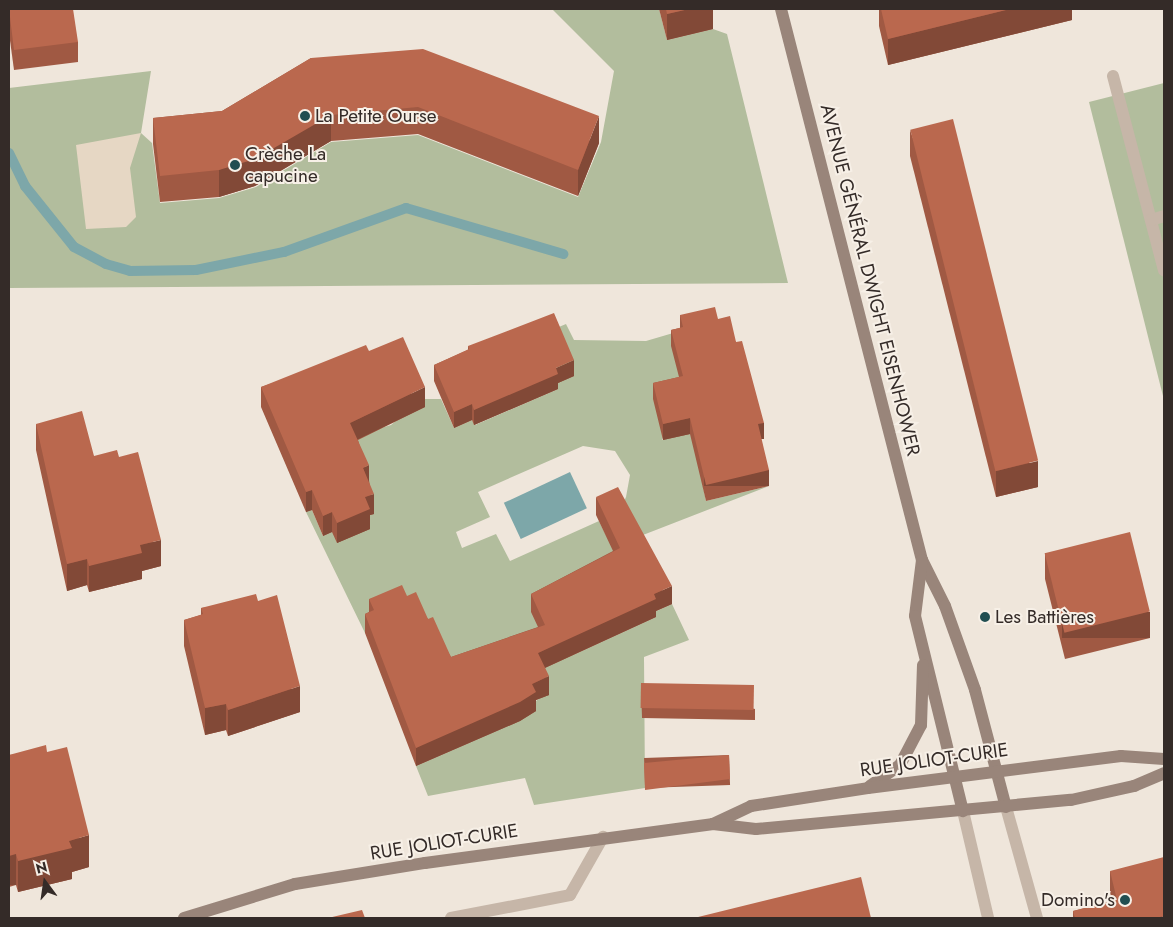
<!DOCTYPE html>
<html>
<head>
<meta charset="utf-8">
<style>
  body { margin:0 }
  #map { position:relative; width:1173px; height:927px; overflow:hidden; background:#efe6db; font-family:Jost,sans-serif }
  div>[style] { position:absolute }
  .green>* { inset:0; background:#b2bd9d }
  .plaza>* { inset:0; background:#e6d7c4 }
  .water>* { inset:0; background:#7da7a9; transform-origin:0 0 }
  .stream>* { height:10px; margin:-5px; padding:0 5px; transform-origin:5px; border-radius:5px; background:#7da7a9 }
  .lane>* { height:12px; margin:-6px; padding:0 6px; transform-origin:6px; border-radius:6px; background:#c6b6a8 }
  .street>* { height:12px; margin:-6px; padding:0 6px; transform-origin:6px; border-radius:6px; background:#c6b6a8 }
  .secondary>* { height:12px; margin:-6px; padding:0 6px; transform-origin:6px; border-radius:6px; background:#99857a }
  .wall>* { inset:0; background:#a05943; transform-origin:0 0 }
  .shaded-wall>* { inset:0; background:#824937; transform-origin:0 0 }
  .building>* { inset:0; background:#ba684e; transform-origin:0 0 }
  .dots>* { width:14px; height:14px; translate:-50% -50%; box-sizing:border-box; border:2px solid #f7f0e7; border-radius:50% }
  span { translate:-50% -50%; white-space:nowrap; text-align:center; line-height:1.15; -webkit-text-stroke:4px #f7f0e7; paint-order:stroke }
  .poi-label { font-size:19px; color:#342b28 }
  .left { translate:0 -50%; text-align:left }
  .right { translate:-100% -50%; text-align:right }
  .street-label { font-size:19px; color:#342b28 }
  .frame { position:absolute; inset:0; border:10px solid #342b28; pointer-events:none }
  .north { position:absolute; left:20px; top:857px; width:50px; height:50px; -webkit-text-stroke:4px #f7f0e7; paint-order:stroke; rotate:346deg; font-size:14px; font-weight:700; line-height:20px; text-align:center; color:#342b28 }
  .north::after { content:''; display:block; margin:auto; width:18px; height:22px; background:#342b28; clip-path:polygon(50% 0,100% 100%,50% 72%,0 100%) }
</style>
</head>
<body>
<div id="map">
  <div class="green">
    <i style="clip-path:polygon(552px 9px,659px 9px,667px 40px,713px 29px,727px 34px,788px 283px,9px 288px,9px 88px,151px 71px,141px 133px,152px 143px,160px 203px,219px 198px,256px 187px,331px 142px,418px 135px,578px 197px,601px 142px,614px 71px)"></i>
    <i style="clip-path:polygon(1164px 83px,1164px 400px,1089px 102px)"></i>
    <i style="clip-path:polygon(evenodd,566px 324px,574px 340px,646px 341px,680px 331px,683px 392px,662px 440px,692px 433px,706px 501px,769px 486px,643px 535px,573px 655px,656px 617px,654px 612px,672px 604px,689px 640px,644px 657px,645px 788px,534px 805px,525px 778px,428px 796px,416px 766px,519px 721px,537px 700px,548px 694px,468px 669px,374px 629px,365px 633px,306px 512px,312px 510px,323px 536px,332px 532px,357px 459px,357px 435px,391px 425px,421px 399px,441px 399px,454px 428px,472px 420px,475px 425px,558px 389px,554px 329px,566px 324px,583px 446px,615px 451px,630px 475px,626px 497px,607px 537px,599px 521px,510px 561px,496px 534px,462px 548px,456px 532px,490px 517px,478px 492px,583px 446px)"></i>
  </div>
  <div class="plaza">
    <i style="clip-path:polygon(141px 133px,130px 168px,136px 217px,126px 227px,86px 229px,76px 145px)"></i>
  </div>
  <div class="water">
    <i style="left:570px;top:472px;width:40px;height:73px;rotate:65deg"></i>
  </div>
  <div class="stream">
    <i style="left:9px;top:153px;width:37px;rotate:64deg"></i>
    <i style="left:25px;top:186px;width:78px;rotate:51.2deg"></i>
    <i style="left:74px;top:247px;width:36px;rotate:28deg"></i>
    <i style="left:106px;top:264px;width:25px;rotate:16deg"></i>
    <i style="left:130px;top:271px;width:66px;rotate:-0.9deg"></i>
    <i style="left:196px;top:270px;width:90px;rotate:-11.6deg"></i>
    <i style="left:284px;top:252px;width:130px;rotate:-19.8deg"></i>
    <i style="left:406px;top:208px;width:164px;rotate:16.3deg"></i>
  </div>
  <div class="lane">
    <i style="left:451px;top:918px;width:121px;rotate:-10.9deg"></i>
    <i style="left:570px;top:895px;width:67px;rotate:-60.4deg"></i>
  </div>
  <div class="street">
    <i style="left:1113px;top:76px;width:201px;rotate:75.3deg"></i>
    <i style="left:1151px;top:220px;width:14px;rotate:-17deg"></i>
    <i style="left:1006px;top:807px;width:115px;rotate:74.4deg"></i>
    <i style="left:963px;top:811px;width:110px;rotate:76.8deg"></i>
  </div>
  <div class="secondary">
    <i style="left:781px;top:9px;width:569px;rotate:75.65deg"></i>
    <i style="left:922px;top:560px;width:51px;rotate:63.4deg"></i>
    <i style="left:945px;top:606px;width:89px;rotate:70.3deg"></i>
    <i style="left:975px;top:690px;width:121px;rotate:75.2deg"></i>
    <i style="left:922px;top:560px;width:56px;rotate:97.1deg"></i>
    <i style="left:915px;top:616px;width:201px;rotate:76.2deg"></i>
    <i style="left:870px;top:786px;width:37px;rotate:-35deg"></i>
    <i style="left:900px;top:765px;width:45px;rotate:-62.3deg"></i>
    <i style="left:921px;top:725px;width:60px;rotate:-88.1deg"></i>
    <i style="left:713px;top:824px;width:42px;rotate:-25.3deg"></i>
    <i style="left:751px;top:806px;width:118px;rotate:-8.7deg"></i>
    <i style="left:868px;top:788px;width:255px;rotate:-7.2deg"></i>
    <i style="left:1121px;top:756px;width:43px;rotate:4deg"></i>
    <i style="left:184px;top:918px;width:116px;rotate:-17deg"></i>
    <i style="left:295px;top:884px;width:132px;rotate:-9.2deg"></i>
    <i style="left:425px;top:863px;width:291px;rotate:-7.7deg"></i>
    <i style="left:713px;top:824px;width:43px;rotate:6.6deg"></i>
    <i style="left:756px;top:829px;width:316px;rotate:-5.3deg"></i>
    <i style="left:1071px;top:800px;width:65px;rotate:-12.5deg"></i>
    <i style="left:1134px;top:786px;width:33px;rotate:-23deg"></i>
  </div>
  <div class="wall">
    <i style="clip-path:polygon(9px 9px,78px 42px,78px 62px,14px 70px,9px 33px)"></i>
    <i style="clip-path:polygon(659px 9px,713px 9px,713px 29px,667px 40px)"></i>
    <i style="clip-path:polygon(879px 9px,1072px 9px,1072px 20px,888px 65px,879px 26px)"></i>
    <i style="clip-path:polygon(311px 58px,599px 143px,578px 196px,418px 134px,331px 141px,255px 186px,219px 197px,160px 202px,153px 144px,153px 118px,222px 111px)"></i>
    <i style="clip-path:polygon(910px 130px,1038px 487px,996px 497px,910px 156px)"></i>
    <i style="clip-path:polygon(680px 315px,718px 319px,736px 342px,764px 439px,761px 439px,769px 486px,706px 501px,690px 434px,663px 440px,653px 399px,653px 383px,679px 377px,671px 346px,671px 330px,680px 328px)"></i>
    <i style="clip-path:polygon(468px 346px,574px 376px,558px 383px,558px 389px,474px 425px,472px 420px,454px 428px,434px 381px,434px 365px,468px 350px)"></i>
    <i style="clip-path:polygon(369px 351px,425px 407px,358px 440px,369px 480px,374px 514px,370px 515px,370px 529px,337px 543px,332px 532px,323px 536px,312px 510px,306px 512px,261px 407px,261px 387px)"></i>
    <i style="clip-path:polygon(36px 424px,94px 456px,119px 457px,161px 566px,142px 571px,142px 579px,89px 592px,87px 585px,67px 591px,36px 450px)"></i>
    <i style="clip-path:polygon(596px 497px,672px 604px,656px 611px,656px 617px,545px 668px,549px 695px,536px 700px,536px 711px,520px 721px,416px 766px,365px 633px,365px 614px,369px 612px,369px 599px,407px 596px,428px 619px,451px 657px,538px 627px,531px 612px,531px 594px,613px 551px,596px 515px)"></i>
    <i style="clip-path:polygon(1045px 553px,1150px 638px,1065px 659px,1045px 579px)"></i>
    <i style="clip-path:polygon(258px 601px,300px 712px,228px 736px,226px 730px,205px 735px,184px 646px,184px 620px,201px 615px,201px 608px)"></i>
    <i style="clip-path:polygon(641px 683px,755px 709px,755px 720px,642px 718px)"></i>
    <i style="clip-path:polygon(47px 752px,89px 867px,72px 872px,72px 879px,18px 892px,16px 885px,9px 887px,9px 755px)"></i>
    <i style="left:729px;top:755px;width:30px;height:85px;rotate:88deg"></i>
    <i style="clip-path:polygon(1110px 871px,1164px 918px,1073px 918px,1073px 911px,1112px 901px,1110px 892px)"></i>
  </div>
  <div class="shaded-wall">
    <i style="clip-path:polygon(689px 9px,713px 9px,713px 29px,667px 40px,667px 14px)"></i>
    <i style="clip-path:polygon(1010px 9px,1072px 9px,1072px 20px,888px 65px,888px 39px)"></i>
    <i style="clip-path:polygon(331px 115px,331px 141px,255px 186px,219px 197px,219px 170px)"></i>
    <i style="clip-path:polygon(599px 116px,599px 143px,578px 196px,578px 170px)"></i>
    <i style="clip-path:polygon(574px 360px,574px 376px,558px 383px,558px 389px,474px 425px,474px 410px,556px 368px)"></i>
    <i style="clip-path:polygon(425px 387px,425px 407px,350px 443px,350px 423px)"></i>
    <i style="clip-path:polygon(472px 404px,472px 420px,454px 428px,454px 412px)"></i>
    <i style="clip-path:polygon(690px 418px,690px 434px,663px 440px,663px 424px)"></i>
    <i style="left:764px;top:423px;width:16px;height:6px;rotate:90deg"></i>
    <i style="clip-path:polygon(1038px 461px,1038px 487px,996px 497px,996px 471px)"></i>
    <i style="clip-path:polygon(369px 465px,369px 485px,363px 468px)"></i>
    <i style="left:769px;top:470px;width:16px;height:65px;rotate:90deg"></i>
    <i style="clip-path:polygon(312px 490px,312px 510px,306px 512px,306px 492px)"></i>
    <i style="clip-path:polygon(374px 494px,374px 514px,370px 515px,370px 529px,337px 543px,337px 523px,365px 497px)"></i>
    <i style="clip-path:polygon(332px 512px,332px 532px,323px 536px,323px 516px)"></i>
    <i style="clip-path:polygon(161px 540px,161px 566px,142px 571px,142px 579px,89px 592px,89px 566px,140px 545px)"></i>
    <i style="clip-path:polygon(87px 559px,87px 585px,67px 591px,67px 564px)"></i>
    <i style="clip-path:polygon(672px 586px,672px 604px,656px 611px,656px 617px,538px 671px,538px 653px,654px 594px)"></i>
    <i style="left:1150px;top:612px;width:26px;height:88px;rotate:90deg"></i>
    <i style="clip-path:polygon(549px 676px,549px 695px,536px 700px,536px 711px,520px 721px,416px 766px,416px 748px,532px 684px)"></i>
    <i style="clip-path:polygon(300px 686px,300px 712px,228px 736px,228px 710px)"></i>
    <i style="clip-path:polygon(226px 704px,226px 730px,205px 735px,205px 708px)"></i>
    <i style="clip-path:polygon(89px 835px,89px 867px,72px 872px,72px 879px,18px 892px,18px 861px,69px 841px)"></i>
    <i style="left:16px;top:854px;width:31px;height:7px;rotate:90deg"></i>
    <i style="clip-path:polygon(1164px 916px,1164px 918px,1155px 918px)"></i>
  </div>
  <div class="building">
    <i style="clip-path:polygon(9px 9px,73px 9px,78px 42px,14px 50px)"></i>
    <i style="clip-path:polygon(666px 9px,689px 9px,667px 14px)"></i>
    <i style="clip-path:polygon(881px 9px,1010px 9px,888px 39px)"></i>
    <i style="clip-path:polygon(423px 49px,599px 116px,578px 170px,418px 107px,331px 115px,255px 159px,219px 170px,160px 176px,153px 118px,222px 111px,311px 58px)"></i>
    <i style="left:953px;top:119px;width:352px;height:44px;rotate:76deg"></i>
    <i style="clip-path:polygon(715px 307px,718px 319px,730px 316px,736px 342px,742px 341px,764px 423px,758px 424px,769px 470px,706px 485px,690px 418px,663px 424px,653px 383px,683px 376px,671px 330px,683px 327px,680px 315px)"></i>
    <i style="clip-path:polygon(554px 313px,574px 360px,556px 368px,558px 374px,474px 410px,472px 404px,454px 412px,434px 365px,469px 349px,468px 346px)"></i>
    <i style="clip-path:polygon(403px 337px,425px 387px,350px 423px,369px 465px,363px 468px,374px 494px,365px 497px,370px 509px,337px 523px,332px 512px,323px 516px,312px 490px,306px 492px,261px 387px,366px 345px,369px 351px)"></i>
    <i style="clip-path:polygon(82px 411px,94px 456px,117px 450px,119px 457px,138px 452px,161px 540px,140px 545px,142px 553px,89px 566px,87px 559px,67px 564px,36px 424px)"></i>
    <i style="clip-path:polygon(618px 487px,672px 586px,654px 594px,656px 599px,538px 653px,549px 676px,532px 684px,536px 692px,520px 702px,416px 748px,365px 614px,374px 610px,369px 599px,402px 585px,407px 596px,416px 592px,428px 619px,433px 617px,451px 657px,545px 625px,531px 594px,620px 548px,596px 497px)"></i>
    <i style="left:1130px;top:532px;width:82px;height:88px;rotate:76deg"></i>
    <i style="clip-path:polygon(256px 594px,258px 601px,277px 595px,300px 686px,228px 710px,226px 704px,205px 708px,184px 620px,203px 614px,201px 608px)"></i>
    <i style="left:641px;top:683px;width:113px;height:25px;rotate:1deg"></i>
    <i style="clip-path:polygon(46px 745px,47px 752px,67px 747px,89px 835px,69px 841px,72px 848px,18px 861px,16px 854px,9px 856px,9px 755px)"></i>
    <i style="clip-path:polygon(729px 755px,730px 779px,645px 790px,644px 763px)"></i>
    <i style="clip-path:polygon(1164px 857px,1164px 916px,1155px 918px,1075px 918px,1073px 911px,1117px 900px,1110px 871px)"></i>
    <i style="clip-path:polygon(861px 877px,871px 918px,694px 918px)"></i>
    <i style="clip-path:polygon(362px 910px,365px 918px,328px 918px)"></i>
  </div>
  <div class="dots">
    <i style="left:305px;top:116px;background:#214e51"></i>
    <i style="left:235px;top:165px;background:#214e51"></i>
    <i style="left:985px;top:617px;background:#214e51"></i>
    <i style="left:1125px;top:900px;background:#214e51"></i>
  </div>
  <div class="poi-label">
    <span class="left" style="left:315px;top:116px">La Petite Ourse</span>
    <span class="left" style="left:245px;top:165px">Crèche La<br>capucine</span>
    <span class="left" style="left:995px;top:617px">Les Battières</span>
    <span class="right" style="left:1115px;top:900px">Domino's</span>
  </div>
  <div class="street-label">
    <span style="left:870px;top:280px;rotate:76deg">AVENUE GÉNÉRAL DWIGHT EISENHOWER</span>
    <span style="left:934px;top:760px;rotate:-8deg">RUE JOLIOT-CURIE</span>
    <span style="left:444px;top:842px;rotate:-9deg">RUE JOLIOT-CURIE</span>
  </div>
  <div class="frame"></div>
  <div class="north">N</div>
</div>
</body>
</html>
